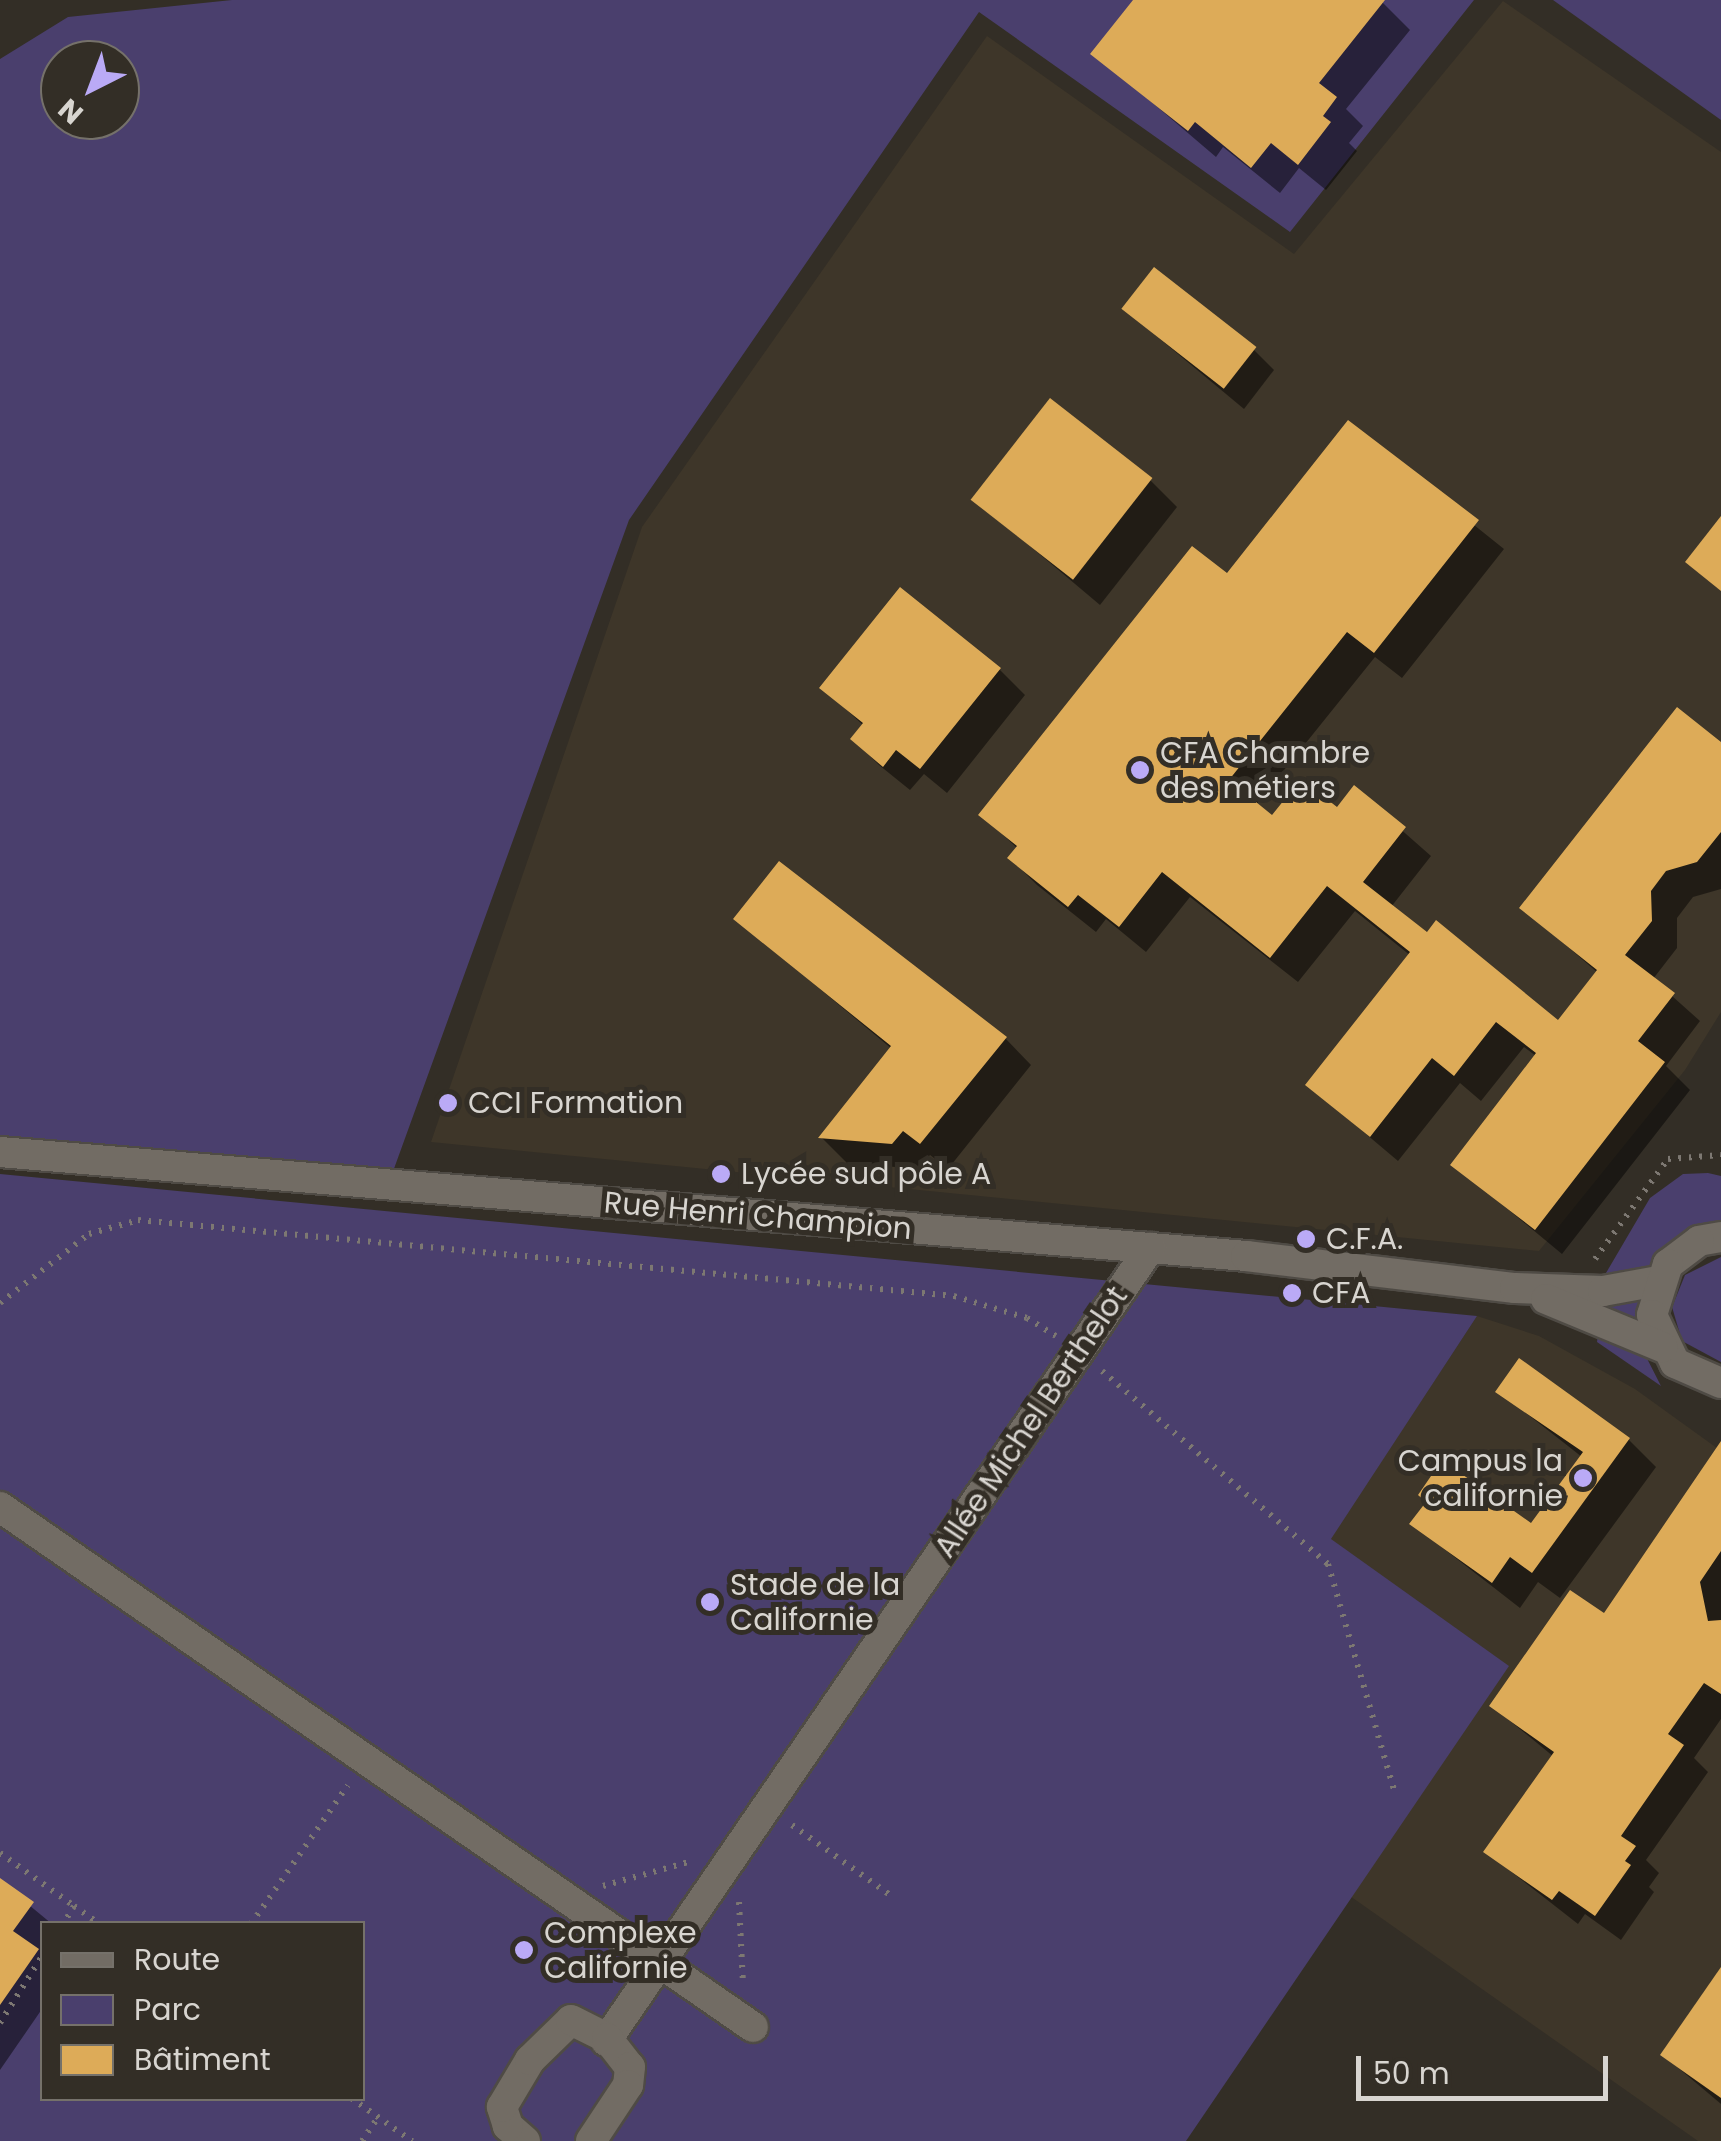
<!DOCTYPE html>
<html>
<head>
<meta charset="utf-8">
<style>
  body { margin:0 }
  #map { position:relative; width:1721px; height:2141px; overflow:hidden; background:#332e26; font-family:Poppins,sans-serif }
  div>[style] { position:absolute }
  .built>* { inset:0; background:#3e3629 }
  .green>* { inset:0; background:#4a3f6d }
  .shadow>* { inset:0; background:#0007 }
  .building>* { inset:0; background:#ddab58; transform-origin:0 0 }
  .path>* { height:6px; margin-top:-3px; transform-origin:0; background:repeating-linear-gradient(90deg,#7d7872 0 2.5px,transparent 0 10.5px) }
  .roads { filter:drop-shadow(2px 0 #4f4b45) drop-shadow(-2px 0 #4f4b45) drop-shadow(0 2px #4f4b45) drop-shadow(0 -2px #4f4b45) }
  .minor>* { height:30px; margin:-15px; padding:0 15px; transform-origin:15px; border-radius:15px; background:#726c64 }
  .dots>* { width:28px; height:28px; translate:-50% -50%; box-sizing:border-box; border:5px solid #332e26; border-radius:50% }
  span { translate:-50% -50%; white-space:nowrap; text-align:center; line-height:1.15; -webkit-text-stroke:10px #332e26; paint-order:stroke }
  .poi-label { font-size:30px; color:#d8d5d0 }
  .left { translate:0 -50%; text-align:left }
  .right { translate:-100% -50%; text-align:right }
  .street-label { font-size:30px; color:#d8d5d0 }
  .legend { position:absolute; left:40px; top:1921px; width:325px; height:180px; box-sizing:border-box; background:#332e26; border:2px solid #75716a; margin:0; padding:12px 18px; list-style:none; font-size:30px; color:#d8d5d0 }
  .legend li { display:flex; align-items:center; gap:20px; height:50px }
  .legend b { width:50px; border:2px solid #75716a }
  .north { position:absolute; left:40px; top:40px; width:100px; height:100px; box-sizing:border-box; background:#332e26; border:2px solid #75716a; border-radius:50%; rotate:222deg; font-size:28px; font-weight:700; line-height:40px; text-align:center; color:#d8d5d0 }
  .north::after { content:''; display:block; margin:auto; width:35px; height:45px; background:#baaaf6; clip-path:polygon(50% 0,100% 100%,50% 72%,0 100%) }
  .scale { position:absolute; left:1356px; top:2056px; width:252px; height:45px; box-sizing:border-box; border:5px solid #d8d5d0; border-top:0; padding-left:12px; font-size:30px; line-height:35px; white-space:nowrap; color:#d8d5d0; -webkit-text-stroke:8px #332e26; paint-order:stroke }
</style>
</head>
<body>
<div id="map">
  <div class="built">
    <i style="clip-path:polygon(1503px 1px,1721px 152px,1721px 1012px,1685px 1070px,1539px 1251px,431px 1142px,642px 527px,987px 36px,1294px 254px)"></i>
    <i style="clip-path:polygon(1477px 1316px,1539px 1336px,1635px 1389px,1721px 1451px,1721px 2141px,1698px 2141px,1350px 1896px,1508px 1666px,1330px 1539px)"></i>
  </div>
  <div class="green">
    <i style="clip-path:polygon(evenodd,232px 0,1474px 0,1290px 232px,979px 12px,629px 520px,387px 1188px,0 1152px,0 59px,68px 17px,232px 0,60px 60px,120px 60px,120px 120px,60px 120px,60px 60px)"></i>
    <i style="clip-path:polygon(1553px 0,1721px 0,1721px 120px)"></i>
    <i style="clip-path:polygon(1708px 1173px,1721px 1176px,1721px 1237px,1699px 1241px,1635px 1335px,1661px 1386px,1597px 1342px,1606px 1273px,1650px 1198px,1683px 1174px)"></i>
    <i style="clip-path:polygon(evenodd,0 1174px,1477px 1316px,1331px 1539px,1509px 1666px,1186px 2141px,0 2141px,0 1174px,42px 1924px,362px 1924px,362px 2098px,42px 2098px,42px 1924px)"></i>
    <i style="clip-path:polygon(1721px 1257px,1721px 1362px,1682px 1341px,1672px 1307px,1685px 1275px)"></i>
  </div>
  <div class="shadow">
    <i style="clip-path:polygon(1136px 0,1380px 0,1410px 30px,1346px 109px,1363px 126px,1349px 143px,1357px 151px,1326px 190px,1299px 168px,1280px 193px,1223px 147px,1216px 157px,1094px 53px)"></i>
    <i style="clip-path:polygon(1124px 309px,1254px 350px,1274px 370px,1244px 409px)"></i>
    <i style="clip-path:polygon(1348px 424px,1504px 549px,1402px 678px,1375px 657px,1256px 805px,1273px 818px,1338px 811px,1355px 789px,1431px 856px,1391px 907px,1559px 1024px,1598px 973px,1523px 908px,1721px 745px,1721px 889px,1693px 897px,1677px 918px,1677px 948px,1653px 979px,1700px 1021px,1666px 1066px,1690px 1090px,1562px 1254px,1453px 1164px,1536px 1056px,1524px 1047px,1481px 1101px,1460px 1083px,1398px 1161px,1308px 1085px,1411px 956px,1355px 911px,1298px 982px,1190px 897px,1146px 952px,1106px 919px,1096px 932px,1037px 885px,1010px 858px,1018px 849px,981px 814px,1227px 577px)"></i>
    <i style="clip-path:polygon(1150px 480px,1177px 507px,1100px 605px,973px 498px)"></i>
    <i style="clip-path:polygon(1000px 670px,1025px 695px,947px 793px,924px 774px,910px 790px,879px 765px,853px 739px,864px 726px,823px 688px)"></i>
    <i style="clip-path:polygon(736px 919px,1005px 1038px,1031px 1065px,948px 1169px,930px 1155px,919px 1169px,847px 1163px,821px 1137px,892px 1049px)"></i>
    <i style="clip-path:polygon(1498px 1391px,1629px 1440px,1656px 1467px,1560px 1598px,1538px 1582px,1520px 1608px,1412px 1524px,1532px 1527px,1582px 1457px)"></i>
    <i style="clip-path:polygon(1721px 1471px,1721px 1719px,1694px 1758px,1708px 1772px,1646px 1860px,1659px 1873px,1649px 1887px,1654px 1892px,1621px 1940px,1585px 1914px,1578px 1924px,1486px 1852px,1554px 1757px,1492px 1706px,1604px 1616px)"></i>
    <i style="clip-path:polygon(0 1881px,52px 1924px,42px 1924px,42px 2009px,0 2070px)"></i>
    <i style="clip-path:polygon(1721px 1972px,1721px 2104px,1663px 2055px)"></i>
  </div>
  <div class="building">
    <i style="clip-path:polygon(1133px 0,1385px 0,1319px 83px,1337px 97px,1323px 116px,1331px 122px,1298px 165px,1271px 143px,1251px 168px,1195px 122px,1188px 131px,1090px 54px)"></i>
    <i style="left:1154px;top:267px;width:130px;height:53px;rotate:38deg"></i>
    <i style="left:1050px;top:398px;width:130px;height:129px;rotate:38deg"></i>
    <i style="clip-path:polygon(1348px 420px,1479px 520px,1374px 653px,1347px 632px,1229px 780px,1272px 815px,1301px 779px,1337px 807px,1354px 785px,1406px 827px,1363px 882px,1427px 932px,1436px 920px,1558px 1020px,1597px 970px,1519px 908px,1677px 707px,1721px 742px,1721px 832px,1697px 862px,1666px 871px,1651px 891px,1652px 921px,1625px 955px,1675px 993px,1638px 1041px,1665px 1062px,1535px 1230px,1450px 1165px,1536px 1053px,1496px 1022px,1454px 1076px,1432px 1058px,1370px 1137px,1305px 1085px,1410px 952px,1327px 886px,1270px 958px,1162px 872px,1119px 927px,1078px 895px,1068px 907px,1007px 858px,1017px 846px,978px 815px,1192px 546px,1227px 573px)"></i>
    <i style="clip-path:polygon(1721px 516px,1721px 591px,1685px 562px)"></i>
    <i style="clip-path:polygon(900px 587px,1001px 668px,920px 769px,896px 750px,883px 767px,850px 739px,863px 723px,819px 688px)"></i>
    <i style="clip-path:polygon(779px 861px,1007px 1037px,920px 1144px,903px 1131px,892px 1144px,818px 1138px,891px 1046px,733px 919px)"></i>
    <i style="clip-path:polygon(1519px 1358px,1630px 1438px,1532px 1573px,1510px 1557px,1492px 1583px,1409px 1524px,1426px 1502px,1418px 1495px,1442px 1460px,1531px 1523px,1583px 1452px,1495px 1392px)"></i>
    <i style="clip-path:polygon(1721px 1441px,1721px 1551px,1700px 1582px,1708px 1621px,1721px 1620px,1721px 1694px,1704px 1683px,1668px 1734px,1684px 1745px,1621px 1836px,1636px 1846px,1625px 1861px,1631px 1865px,1595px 1916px,1559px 1891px,1552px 1900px,1483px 1852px,1554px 1752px,1489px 1706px,1570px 1590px,1604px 1613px)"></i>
    <i style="clip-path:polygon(0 1878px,34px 1902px,13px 1931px,39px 1949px,0 2005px)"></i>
    <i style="clip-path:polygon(1721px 1967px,1721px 2098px,1660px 2055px)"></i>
  </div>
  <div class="path">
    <i style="left:1595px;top:1259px;width:124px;rotate:-53.9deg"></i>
    <i style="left:1668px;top:1159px;width:53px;rotate:-4.3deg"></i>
    <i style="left:0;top:1303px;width:113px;rotate:-37.8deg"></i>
    <i style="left:89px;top:1234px;width:51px;rotate:-15.9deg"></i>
    <i style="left:138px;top:1220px;width:820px;rotate:5.32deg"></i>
    <i style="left:954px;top:1296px;width:76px;rotate:16.8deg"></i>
    <i style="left:1027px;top:1318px;width:34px;rotate:32deg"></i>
    <i style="left:1102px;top:1371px;width:297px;rotate:40.5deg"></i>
    <i style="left:1328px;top:1564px;width:239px;rotate:73.7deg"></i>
    <i style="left:792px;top:1825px;width:120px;rotate:35.5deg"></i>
    <i style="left:0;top:1853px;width:91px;rotate:35.6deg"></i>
    <i style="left:74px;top:1906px;width:21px;rotate:121deg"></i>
    <i style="left:603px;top:1886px;width:92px;rotate:-15.7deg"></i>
    <i style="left:739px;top:1902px;width:82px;rotate:87.2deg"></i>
    <i style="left:74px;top:1906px;width:32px;rotate:35deg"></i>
    <i style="left:251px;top:1924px;width:169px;rotate:-55.1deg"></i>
    <i style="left:0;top:2023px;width:79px;rotate:-57.9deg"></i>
    <i style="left:351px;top:2098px;width:75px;rotate:35.2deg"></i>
    <i style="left:362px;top:2141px;width:29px;rotate:-56deg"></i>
  </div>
  <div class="roads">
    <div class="minor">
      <i style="left:0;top:1152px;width:1250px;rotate:4.77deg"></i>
      <i style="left:1246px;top:1256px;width:271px;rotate:6.8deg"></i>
      <i style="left:1515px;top:1288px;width:88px;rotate:2deg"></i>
      <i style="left:1603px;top:1291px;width:56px;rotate:-10.3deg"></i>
      <i style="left:1721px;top:1237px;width:22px;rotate:170deg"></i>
      <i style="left:1699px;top:1241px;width:39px;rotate:143deg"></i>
      <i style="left:1668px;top:1264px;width:53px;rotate:107.4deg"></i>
      <i style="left:1652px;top:1315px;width:53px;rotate:64.4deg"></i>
      <i style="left:1675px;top:1363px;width:50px;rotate:23.5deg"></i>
      <i style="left:1546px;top:1299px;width:126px;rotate:22.5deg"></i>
      <i style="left:0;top:1507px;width:915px;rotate:34.63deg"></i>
      <i style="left:606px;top:2041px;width:962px;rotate:-55.55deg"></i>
      <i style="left:525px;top:2141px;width:23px;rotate:-139deg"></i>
      <i style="left:508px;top:2126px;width:20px;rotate:-108deg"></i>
      <i style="left:502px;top:2107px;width:55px;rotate:-59.2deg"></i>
      <i style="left:530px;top:2060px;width:57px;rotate:-44.3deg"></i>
      <i style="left:571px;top:2020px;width:40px;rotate:26.6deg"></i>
      <i style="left:607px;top:2038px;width:37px;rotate:52deg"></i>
      <i style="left:630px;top:2067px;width:18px;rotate:96deg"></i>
      <i style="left:628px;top:2085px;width:67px;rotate:123.5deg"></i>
    </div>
  </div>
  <div class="dots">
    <i style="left:1140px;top:770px;background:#baaaf6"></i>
    <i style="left:448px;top:1103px;background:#baaaf6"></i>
    <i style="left:721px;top:1174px;background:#baaaf6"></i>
    <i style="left:1306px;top:1239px;background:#baaaf6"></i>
    <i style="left:1292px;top:1293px;background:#baaaf6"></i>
    <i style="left:1583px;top:1478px;background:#baaaf6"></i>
    <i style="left:710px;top:1602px;background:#baaaf6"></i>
    <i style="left:524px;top:1950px;background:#baaaf6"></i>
  </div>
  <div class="poi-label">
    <span class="left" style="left:1160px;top:770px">CFA Chambre<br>des métiers</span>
    <span class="left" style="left:468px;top:1103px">CCI Formation</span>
    <span class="left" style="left:741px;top:1174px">Lycée sud pôle A</span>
    <span class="left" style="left:1326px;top:1239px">C.F.A.</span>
    <span class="left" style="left:1312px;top:1293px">CFA</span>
    <span class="right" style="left:1563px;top:1478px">Campus la<br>californie</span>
    <span class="left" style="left:730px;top:1602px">Stade de la<br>Californie</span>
    <span class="left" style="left:544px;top:1950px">Complexe<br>Californie</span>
  </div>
  <div class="street-label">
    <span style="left:758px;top:1216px;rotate:5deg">Rue Henri Champion</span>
    <span style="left:1031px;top:1422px;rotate:-56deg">Allée Michel Berthelot</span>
  </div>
  <ul class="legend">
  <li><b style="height:12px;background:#726c64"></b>Route</li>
  <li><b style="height:28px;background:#4a3f6d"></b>Parc</li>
  <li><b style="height:28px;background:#ddab58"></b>Bâtiment</li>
  </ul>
  <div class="north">N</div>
  <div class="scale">50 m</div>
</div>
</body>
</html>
